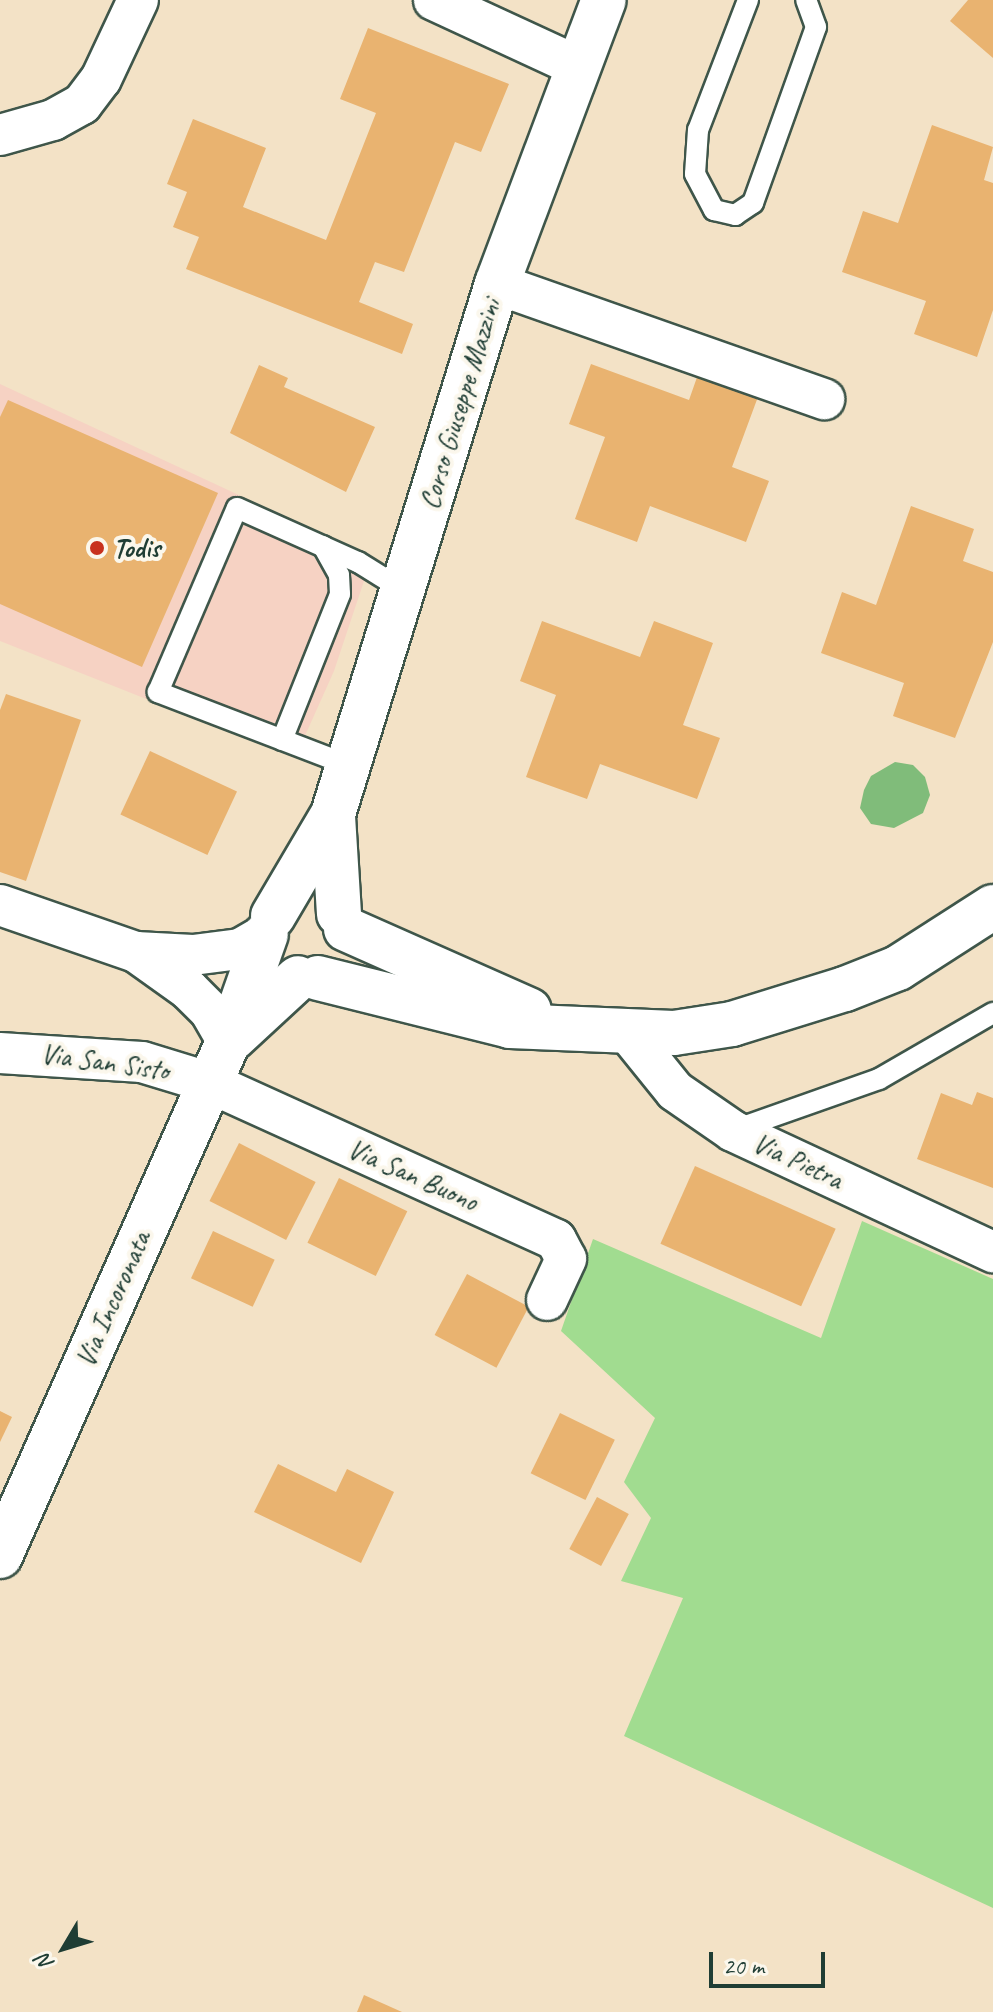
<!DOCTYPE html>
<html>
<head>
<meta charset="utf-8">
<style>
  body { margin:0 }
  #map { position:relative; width:993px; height:2012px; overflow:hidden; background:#f3e2c6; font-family:Caveat,sans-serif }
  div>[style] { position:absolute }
  .built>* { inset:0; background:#f6d2c3 }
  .green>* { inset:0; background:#a1dc90 }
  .forest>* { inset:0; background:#80bc7a }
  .building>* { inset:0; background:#e9b370; transform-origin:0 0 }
  .roads { filter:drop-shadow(2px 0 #3f564a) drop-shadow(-2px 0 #3f564a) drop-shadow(0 2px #3f564a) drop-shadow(0 -2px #3f564a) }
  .service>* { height:20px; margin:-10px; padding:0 10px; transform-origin:10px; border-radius:10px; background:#fff }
  .minor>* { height:40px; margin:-20px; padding:0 20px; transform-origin:20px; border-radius:20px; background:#fff }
  .secondary>* { height:44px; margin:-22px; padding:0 22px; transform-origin:22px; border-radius:22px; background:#fff }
  .dots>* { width:22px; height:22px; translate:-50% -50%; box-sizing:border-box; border:4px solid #fbf7ec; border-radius:50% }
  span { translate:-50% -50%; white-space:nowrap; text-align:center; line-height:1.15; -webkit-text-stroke:8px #fbf7ec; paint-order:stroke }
  .street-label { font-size:28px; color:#1f3d34 }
  .poi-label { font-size:28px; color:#1f3d34; font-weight:700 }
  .left { translate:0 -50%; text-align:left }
  .north { position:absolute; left:24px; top:1908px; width:80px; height:80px; -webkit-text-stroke:6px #fbf7ec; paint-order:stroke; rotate:232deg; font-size:22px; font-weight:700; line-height:32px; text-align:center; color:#1f3d34 }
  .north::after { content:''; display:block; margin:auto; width:28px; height:36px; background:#1f3d34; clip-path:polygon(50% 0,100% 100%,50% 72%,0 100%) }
  .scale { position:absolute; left:709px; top:1952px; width:116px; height:36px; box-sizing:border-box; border:4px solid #1f3d34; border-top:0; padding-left:10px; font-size:24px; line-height:28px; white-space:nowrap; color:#1f3d34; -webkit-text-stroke:6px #fbf7ec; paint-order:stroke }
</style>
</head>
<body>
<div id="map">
  <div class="built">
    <i style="clip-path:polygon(0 384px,372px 557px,334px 671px,295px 758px,0 641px)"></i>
  </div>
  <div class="green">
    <i style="clip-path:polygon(862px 1221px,993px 1279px,993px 1908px,624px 1736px,683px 1598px,621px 1581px,651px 1518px,624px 1482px,655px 1418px,561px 1331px,593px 1239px,821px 1338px)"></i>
  </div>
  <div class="forest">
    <i style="clip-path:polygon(895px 762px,913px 765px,925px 777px,930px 795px,923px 813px,894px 828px,871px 824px,860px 808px,864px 790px,871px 776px)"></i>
  </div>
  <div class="building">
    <i style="clip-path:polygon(968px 0,993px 0,993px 58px,950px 21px)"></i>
    <i style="clip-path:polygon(368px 28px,509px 84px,481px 152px,455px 142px,404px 272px,375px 262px,359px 302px,413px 324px,402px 354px,186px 269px,199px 237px,173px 227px,187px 192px,167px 184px,193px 119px,266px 148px,243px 207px,326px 240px,376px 113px,340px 99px)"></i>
    <i style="clip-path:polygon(932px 125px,993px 147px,984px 180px,993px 183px,993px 310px,977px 357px,914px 334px,926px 301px,842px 272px,863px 211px,898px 223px)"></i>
    <i style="clip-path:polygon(702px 363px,762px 386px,732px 467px,769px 481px,746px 542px,650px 506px,637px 542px,575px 519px,605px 437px,569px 424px,591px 364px,689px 400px)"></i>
    <i style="clip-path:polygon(259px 365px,288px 378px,284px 387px,375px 427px,346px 492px,230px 433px)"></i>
    <i style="clip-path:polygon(8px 400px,218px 493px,142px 667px,0 604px,0 417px)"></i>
    <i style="clip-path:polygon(911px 506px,974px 529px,963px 561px,993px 572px,993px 642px,955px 738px,893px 716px,904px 683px,821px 653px,842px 592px,876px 605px)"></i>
    <i style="clip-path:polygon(542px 621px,640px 657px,654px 621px,713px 643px,683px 725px,720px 738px,697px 799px,600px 764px,587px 799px,526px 777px,556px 695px,520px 681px)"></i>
    <i style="clip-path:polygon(6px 694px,81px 720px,26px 881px,0 872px,0 710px)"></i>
    <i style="left:150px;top:751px;width:96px;height:70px;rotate:25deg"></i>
    <i style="clip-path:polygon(977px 1092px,993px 1098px,993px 1188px,917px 1159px,941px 1093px,972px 1105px)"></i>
    <i style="left:239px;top:1143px;width:86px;height:65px;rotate:27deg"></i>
    <i style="left:695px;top:1166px;width:154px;height:85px;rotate:24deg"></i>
    <i style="left:339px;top:1178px;width:76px;height:72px;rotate:26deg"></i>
    <i style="left:213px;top:1231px;width:68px;height:52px;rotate:25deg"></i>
    <i style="left:467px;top:1274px;width:70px;height:69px;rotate:28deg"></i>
    <i style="clip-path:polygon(0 1411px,12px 1417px,0 1442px)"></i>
    <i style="left:560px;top:1413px;width:61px;height:67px;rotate:26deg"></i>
    <i style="clip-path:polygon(278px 1464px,336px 1492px,347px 1469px,394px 1492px,361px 1563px,254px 1512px)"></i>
    <i style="left:597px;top:1497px;width:36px;height:59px;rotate:28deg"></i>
    <i style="clip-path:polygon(364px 1995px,402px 2012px,357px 2012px)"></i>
  </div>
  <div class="roads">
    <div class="service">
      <i style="left:748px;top:0;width:139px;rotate:111deg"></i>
      <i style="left:698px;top:130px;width:44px;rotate:93.9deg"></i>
      <i style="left:695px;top:174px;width:41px;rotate:62.2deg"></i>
      <i style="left:714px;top:210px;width:22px;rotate:13deg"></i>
      <i style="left:735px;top:215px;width:22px;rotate:-34deg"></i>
      <i style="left:753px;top:203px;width:187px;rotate:-70.3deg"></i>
      <i style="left:816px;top:27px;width:29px;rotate:-110deg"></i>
      <i style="left:282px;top:740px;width:157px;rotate:-68.3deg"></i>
      <i style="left:340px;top:594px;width:19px;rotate:-93deg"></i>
      <i style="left:339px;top:575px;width:33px;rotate:-119deg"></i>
      <i style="left:348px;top:765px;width:204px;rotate:-159deg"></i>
      <i style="left:158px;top:692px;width:200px;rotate:-66.8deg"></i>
      <i style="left:237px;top:508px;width:133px;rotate:24.1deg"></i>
      <i style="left:358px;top:562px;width:53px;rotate:31.9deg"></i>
      <i style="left:737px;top:1129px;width:151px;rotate:-19.4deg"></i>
      <i style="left:879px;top:1079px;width:132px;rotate:-30.1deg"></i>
    </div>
    <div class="minor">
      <i style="left:434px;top:0;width:157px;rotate:24.8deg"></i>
      <i style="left:0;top:135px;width:55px;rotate:-15.8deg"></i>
      <i style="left:53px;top:120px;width:33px;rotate:-29deg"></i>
      <i style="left:82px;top:104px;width:31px;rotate:-53deg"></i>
      <i style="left:101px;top:79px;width:87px;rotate:-64.9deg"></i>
      <i style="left:497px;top:284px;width:347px;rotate:19.4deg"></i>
      <i style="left:0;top:905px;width:144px;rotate:19.1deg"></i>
      <i style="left:136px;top:952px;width:65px;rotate:35.6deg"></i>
      <i style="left:189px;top:990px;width:30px;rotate:45deg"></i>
      <i style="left:210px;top:1011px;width:36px;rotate:60deg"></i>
      <i style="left:136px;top:952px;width:57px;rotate:3deg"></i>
      <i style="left:193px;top:955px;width:47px;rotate:-7.3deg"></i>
      <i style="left:240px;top:949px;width:30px;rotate:-30deg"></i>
      <i style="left:629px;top:1034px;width:73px;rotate:51.1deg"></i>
      <i style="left:675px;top:1091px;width:70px;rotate:34.6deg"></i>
      <i style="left:733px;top:1131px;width:287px;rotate:25deg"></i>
      <i style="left:0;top:1053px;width:142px;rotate:3.6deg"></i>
      <i style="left:142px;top:1062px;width:69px;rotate:16.9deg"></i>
      <i style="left:208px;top:1082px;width:382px;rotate:24.4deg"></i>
      <i style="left:556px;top:1240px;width:21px;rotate:62deg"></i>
      <i style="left:566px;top:1259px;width:45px;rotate:114.9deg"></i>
    </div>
    <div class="secondary">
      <i style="left:333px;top:816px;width:98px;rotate:86.5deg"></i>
      <i style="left:273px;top:916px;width:118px;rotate:-59.5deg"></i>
      <i style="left:333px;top:814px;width:555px;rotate:-72.81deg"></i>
      <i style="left:497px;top:284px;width:303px;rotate:-69.4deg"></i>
      <i style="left:346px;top:929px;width:200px;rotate:23.9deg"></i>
      <i style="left:318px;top:978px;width:198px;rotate:14deg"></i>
      <i style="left:510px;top:1026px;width:164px;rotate:2.4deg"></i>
      <i style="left:674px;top:1033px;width:59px;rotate:-8.8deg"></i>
      <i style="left:732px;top:1024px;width:118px;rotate:-17.2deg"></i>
      <i style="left:845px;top:989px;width:57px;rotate:-21.6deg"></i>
      <i style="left:898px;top:968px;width:113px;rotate:-32.7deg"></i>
      <i style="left:233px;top:1038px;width:88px;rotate:-42.7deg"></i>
      <i style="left:0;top:1556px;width:562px;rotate:-66.08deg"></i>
      <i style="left:228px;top:1042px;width:114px;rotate:-70.6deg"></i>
    </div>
  </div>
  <div class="dots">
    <i style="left:97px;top:548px;background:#c8321e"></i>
  </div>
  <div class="street-label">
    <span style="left:460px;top:404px;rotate:-73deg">Corso Giuseppe Mazzini</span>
    <span style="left:105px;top:1062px;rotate:8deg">Via San Sisto</span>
    <span style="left:798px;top:1161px;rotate:25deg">Via Pietra</span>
    <span style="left:413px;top:1175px;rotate:24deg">Via San Buono</span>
    <span style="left:113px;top:1299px;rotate:-66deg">Via Incoronata</span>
  </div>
  <div class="poi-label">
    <span class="left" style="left:113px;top:548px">Todis</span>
  </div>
  <div class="north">N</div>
  <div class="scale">20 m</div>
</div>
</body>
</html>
